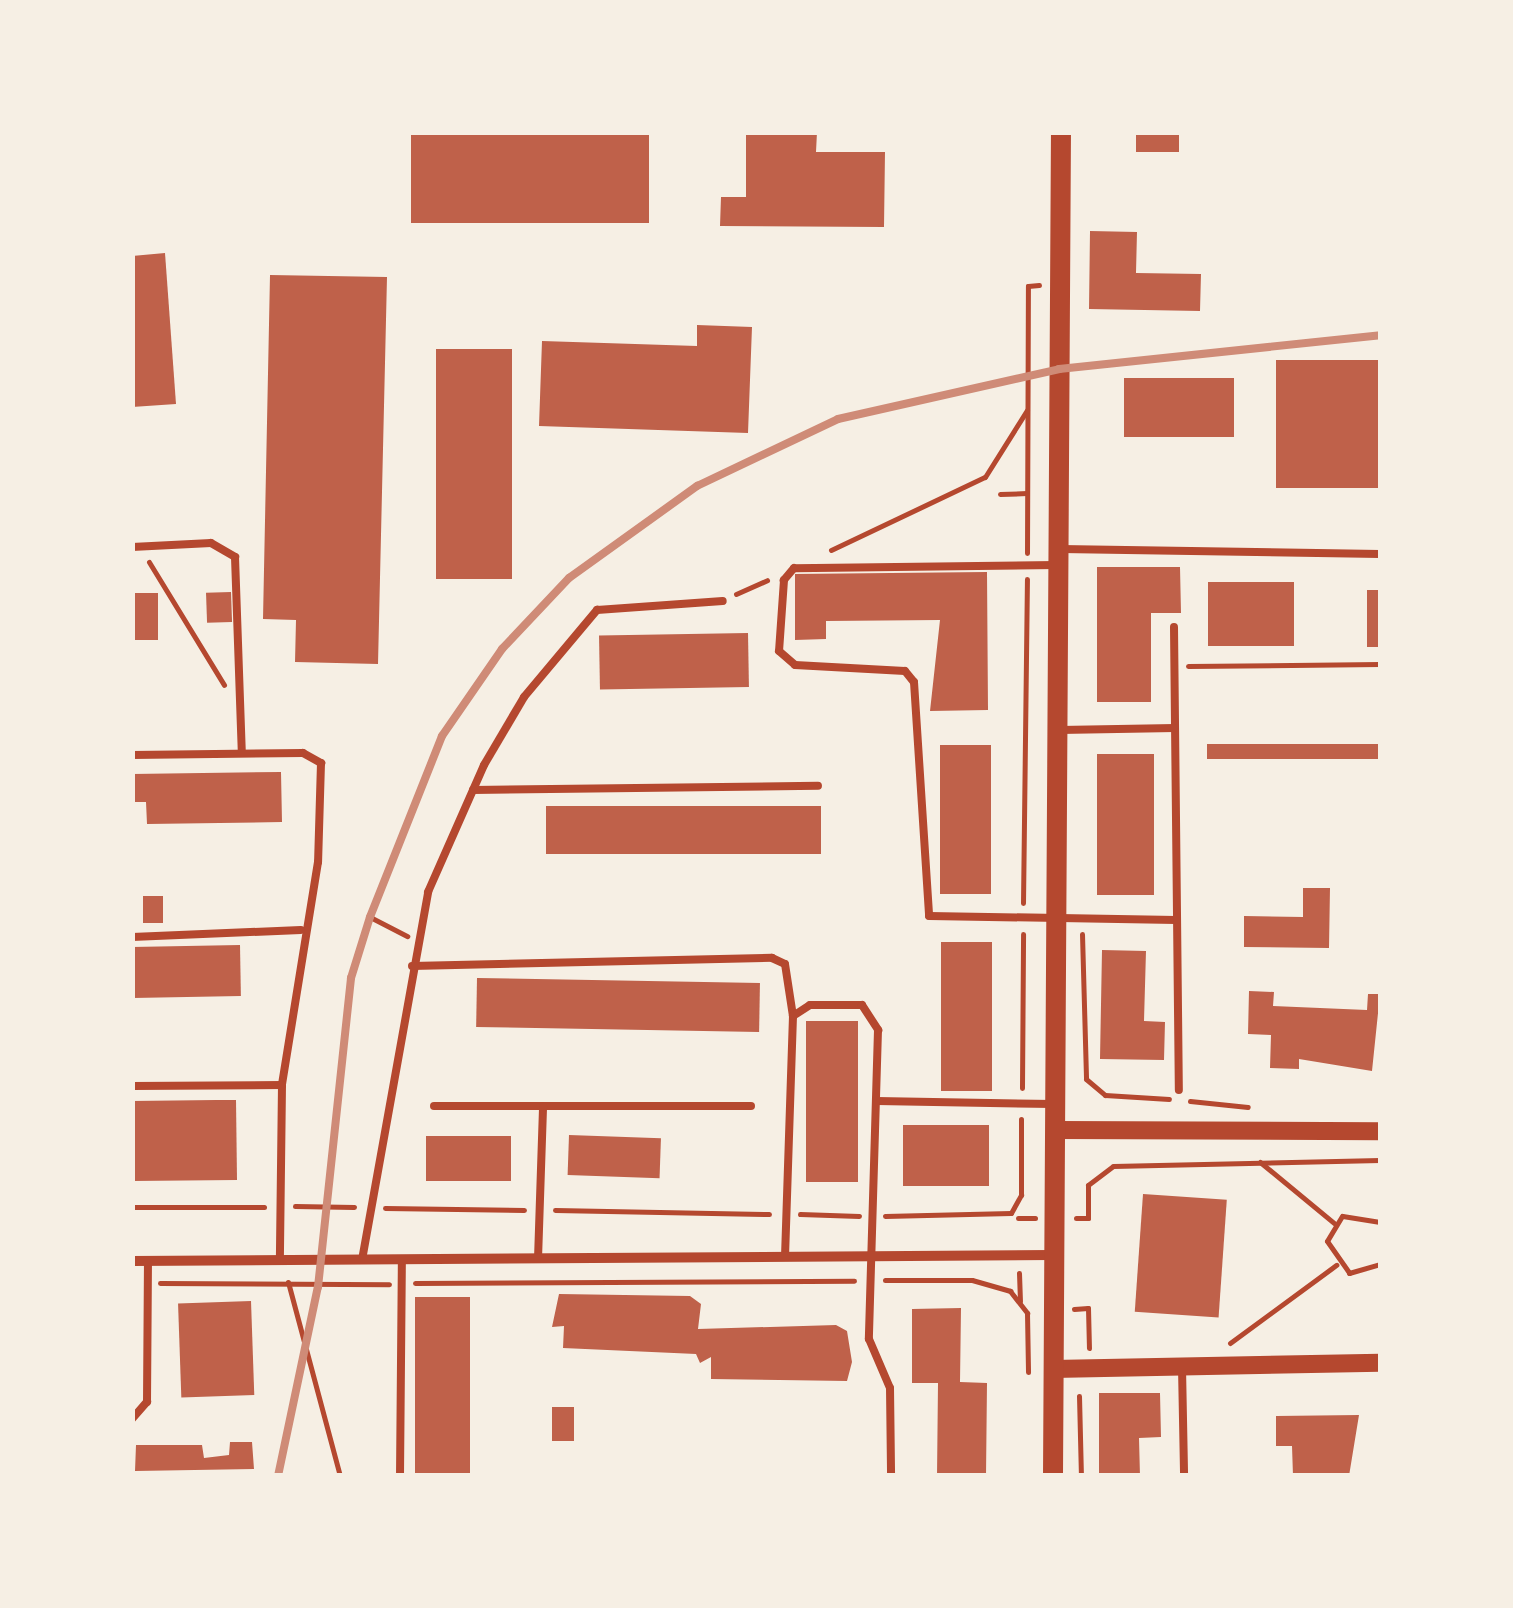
<!DOCTYPE html>
<html>
<head>
<meta charset="utf-8">
<style>
  body { margin:0 }
  #map { position:relative; width:1513px; height:1608px; overflow:hidden; background:#f6efe4; font-family:"Fira Sans",sans-serif }
  div>[style] { position:absolute }
  .building>* { inset:0; background:#bf614a; transform-origin:0 0 }
  .path>* { height:5px; margin:-2.5px; padding:0 2.5px; transform-origin:2.5px; border-radius:2.5px; background:#b5482f }
  .service>* { height:8px; margin:-4px; padding:0 4px; transform-origin:4px; border-radius:4px; background:#b5482f }
  .minor>* { height:10px; margin:-5px; padding:0 5px; transform-origin:5px; border-radius:5px; background:#b5482f }
  .tertiary>* { height:18px; margin:-9px; padding:0 9px; transform-origin:9px; border-radius:9px; background:#b5482f }
  .secondary>* { height:20px; margin:-10px; padding:0 10px; transform-origin:10px; border-radius:10px; background:#b5482f }
  .rail>* { height:8px; margin:-4px; padding:0 4px; transform-origin:4px; border-radius:4px; background:#cf8b77 }
  span { translate:-50% -50%; white-space:nowrap; text-align:center; line-height:1.15; -webkit-text-stroke:10px #f6efe4; paint-order:stroke }
  .frame { position:absolute; inset:0; border:135px solid #f6efe4; pointer-events:none }
</style>
</head>
<body>
<div id="map">
  <div class="building">
    <i style="left:411px;top:132px;width:238px;height:91px"></i>
    <i style="clip-path:polygon(746px 132px,817px 132px,816px 152px,885px 152px,884px 227px,720px 226px,721px 197px,746px 197px)"></i>
    <i style="left:1136px;top:132px;width:43px;height:20px"></i>
    <i style="clip-path:polygon(1090px 231px,1137px 232px,1136px 273px,1201px 274px,1200px 311px,1089px 309px)"></i>
    <i style="clip-path:polygon(165px 253px,176px 404px,132px 407px,132px 256px)"></i>
    <i style="clip-path:polygon(270px 275px,387px 277px,378px 664px,295px 662px,296px 620px,263px 619px)"></i>
    <i style="clip-path:polygon(697px 325px,752px 327px,748px 433px,539px 426px,542px 341px,697px 346px)"></i>
    <i style="left:436px;top:349px;width:76px;height:230px"></i>
    <i style="left:1380px;top:360px;width:128px;height:104px;rotate:90deg"></i>
    <i style="left:1124px;top:378px;width:110px;height:59px"></i>
    <i style="clip-path:polygon(1097px 567px,1180px 567px,1181px 613px,1151px 613px,1151px 702px,1097px 702px)"></i>
    <i style="clip-path:polygon(987px 572px,988px 710px,930px 711px,940px 620px,826px 621px,826px 639px,795px 640px,795px 574px)"></i>
    <i style="left:1208px;top:582px;width:86px;height:64px"></i>
    <i style="left:1367px;top:590px;width:13px;height:57px"></i>
    <i style="left:231px;top:592px;width:30px;height:25px;rotate:88deg"></i>
    <i style="left:132px;top:593px;width:26px;height:47px"></i>
    <i style="left:748px;top:633px;width:54px;height:149px;rotate:89deg"></i>
    <i style="left:1379px;top:744px;width:15px;height:172px;rotate:90deg"></i>
    <i style="left:940px;top:745px;width:51px;height:149px"></i>
    <i style="left:1154px;top:754px;width:141px;height:57px;rotate:90deg"></i>
    <i style="clip-path:polygon(281px 772px,282px 822px,147px 824px,146px 802px,132px 802px,132px 774px)"></i>
    <i style="left:546px;top:806px;width:275px;height:48px"></i>
    <i style="clip-path:polygon(1303px 888px,1330px 888px,1329px 948px,1244px 947px,1244px 916px,1303px 917px)"></i>
    <i style="left:143px;top:896px;width:20px;height:27px"></i>
    <i style="left:941px;top:942px;width:51px;height:149px"></i>
    <i style="left:240px;top:945px;width:51px;height:108px;rotate:89deg"></i>
    <i style="clip-path:polygon(1102px 950px,1146px 951px,1144px 1021px,1165px 1022px,1164px 1060px,1100px 1059px)"></i>
    <i style="left:477px;top:978px;width:283px;height:49px;rotate:1deg"></i>
    <i style="clip-path:polygon(1249px 991px,1274px 992px,1273px 1006px,1367px 1010px,1368px 994px,1380px 994px,1372px 1071px,1299px 1059px,1299px 1069px,1270px 1068px,1271px 1035px,1248px 1034px)"></i>
    <i style="left:858px;top:1021px;width:161px;height:52px;rotate:90deg"></i>
    <i style="clip-path:polygon(216px 1100px,236px 1100px,237px 1180px,132px 1181px,132px 1101px)"></i>
    <i style="left:903px;top:1125px;width:86px;height:61px"></i>
    <i style="left:569px;top:1135px;width:92px;height:40px;rotate:2deg"></i>
    <i style="left:511px;top:1136px;width:45px;height:85px;rotate:90deg"></i>
    <i style="left:1143px;top:1194px;width:84px;height:118px;rotate:4deg"></i>
    <i style="clip-path:polygon(559px 1294px,690px 1296px,701px 1304px,698px 1329px,836px 1325px,847px 1331px,852px 1362px,847px 1381px,711px 1379px,711px 1357px,700px 1363px,696px 1354px,563px 1348px,564px 1326px,552px 1327px)"></i>
    <i style="left:415px;top:1297px;width:55px;height:179px"></i>
    <i style="left:251px;top:1301px;width:94px;height:73px;rotate:88deg"></i>
    <i style="clip-path:polygon(961px 1308px,960px 1382px,987px 1383px,986px 1476px,937px 1476px,938px 1383px,912px 1383px,912px 1309px)"></i>
    <i style="clip-path:polygon(1099px 1393px,1160px 1393px,1161px 1437px,1139px 1438px,1140px 1476px,1099px 1476px)"></i>
    <i style="left:552px;top:1407px;width:22px;height:34px"></i>
    <i style="clip-path:polygon(1359px 1415px,1349px 1476px,1293px 1476px,1292px 1446px,1276px 1446px,1276px 1416px)"></i>
    <i style="clip-path:polygon(230px 1442px,252px 1442px,254px 1469px,135px 1471px,136px 1445px,202px 1445px,204px 1458px,229px 1455px)"></i>
  </div>
  <div class="path">
    <i style="left:1000px;top:494px;width:27px;rotate:-2deg"></i>
    <i style="left:831px;top:550px;width:170px;rotate:-25.4deg"></i>
    <i style="left:985px;top:477px;width:79px;rotate:-57.9deg"></i>
    <i style="left:1027px;top:553px;width:267px;rotate:-89.8deg"></i>
    <i style="left:1028px;top:286px;width:11px;rotate:-5deg"></i>
    <i style="left:149px;top:562px;width:144px;rotate:58.6deg"></i>
    <i style="left:736px;top:594px;width:34px;rotate:-24deg"></i>
    <i style="left:1188px;top:666px;width:192px;rotate:-0.6deg"></i>
    <i style="left:1023px;top:903px;width:324px;rotate:-89.3deg"></i>
    <i style="left:370px;top:917px;width:42px;rotate:27.2deg"></i>
    <i style="left:1082px;top:934px;width:145px;rotate:88.4deg"></i>
    <i style="left:1086px;top:1079px;width:25px;rotate:40deg"></i>
    <i style="left:1105px;top:1095px;width:64px;rotate:3.6deg"></i>
    <i style="left:1022px;top:1088px;width:154px;rotate:-89.6deg"></i>
    <i style="left:1190px;top:1101px;width:58px;rotate:5.9deg"></i>
    <i style="left:1260px;top:1162px;width:96px;rotate:39.5deg"></i>
    <i style="left:295px;top:1206px;width:59px;rotate:1deg"></i>
    <i style="left:132px;top:1207px;width:132px"></i>
    <i style="left:385px;top:1208px;width:139px;rotate:0.8deg"></i>
    <i style="left:555px;top:1210px;width:214px;rotate:1.1deg"></i>
    <i style="left:800px;top:1214px;width:59px;rotate:1.9deg"></i>
    <i style="left:885px;top:1216px;width:126px;rotate:-1.4deg"></i>
    <i style="left:1011px;top:1213px;width:21px;rotate:-61deg"></i>
    <i style="left:1021px;top:1195px;width:76px;rotate:-90deg"></i>
    <i style="left:1018px;top:1218px;width:17px"></i>
    <i style="left:1076px;top:1218px;width:12px"></i>
    <i style="left:1088px;top:1218px;width:33px;rotate:-90deg"></i>
    <i style="left:1088px;top:1185px;width:31px;rotate:-37deg"></i>
    <i style="left:1113px;top:1166px;width:267px;rotate:-1.3deg"></i>
    <i style="left:1380px;top:1222px;width:38px;rotate:-171deg"></i>
    <i style="left:1342px;top:1216px;width:29px;rotate:121deg"></i>
    <i style="left:1327px;top:1241px;width:39px;rotate:55deg"></i>
    <i style="left:1349px;top:1273px;width:32px;rotate:-16deg"></i>
    <i style="left:1019px;top:1273px;width:28px;rotate:88deg"></i>
    <i style="left:885px;top:1280px;width:87px"></i>
    <i style="left:972px;top:1280px;width:40px;rotate:16deg"></i>
    <i style="left:1010px;top:1291px;width:28px;rotate:52deg"></i>
    <i style="left:1027px;top:1313px;width:59px;rotate:89deg"></i>
    <i style="left:288px;top:1282px;width:201px;rotate:75deg"></i>
    <i style="left:160px;top:1283px;width:229px;rotate:0.3deg"></i>
    <i style="left:415px;top:1283px;width:439px;rotate:-0.3deg"></i>
    <i style="left:1074px;top:1309px;width:14px;rotate:-4deg"></i>
    <i style="left:1088px;top:1308px;width:40px;rotate:88.6deg"></i>
    <i style="left:1230px;top:1343px;width:132px;rotate:-36.3deg"></i>
    <i style="left:1079px;top:1396px;width:80px;rotate:88.6deg"></i>
  </div>
  <div class="service">
    <i style="left:132px;top:547px;width:79px;rotate:-2.9deg"></i>
    <i style="left:211px;top:543px;width:28px;rotate:30deg"></i>
    <i style="left:235px;top:557px;width:196px;rotate:88deg"></i>
    <i style="left:1061px;top:549px;width:319px;rotate:0.9deg"></i>
    <i style="left:1056px;top:565px;width:262px;rotate:179.3deg"></i>
    <i style="left:794px;top:568px;width:16px;rotate:130deg"></i>
    <i style="left:784px;top:580px;width:71px;rotate:94deg"></i>
    <i style="left:779px;top:651px;width:21px;rotate:41deg"></i>
    <i style="left:795px;top:665px;width:110px;rotate:3.1deg"></i>
    <i style="left:905px;top:671px;width:14px;rotate:51deg"></i>
    <i style="left:914px;top:682px;width:234px;rotate:86.3deg"></i>
    <i style="left:929px;top:916px;width:247px;rotate:0.9deg"></i>
    <i style="left:1174px;top:627px;width:463px;rotate:89.4deg"></i>
    <i style="left:1060px;top:730px;width:115px;rotate:-1deg"></i>
    <i style="left:132px;top:755px;width:171px;rotate:-0.7deg"></i>
    <i style="left:303px;top:753px;width:21px;rotate:29deg"></i>
    <i style="left:321px;top:763px;width:99px;rotate:91.7deg"></i>
    <i style="left:318px;top:862px;width:226px;rotate:99.2deg"></i>
    <i style="left:282px;top:1085px;width:175px;rotate:90.7deg"></i>
    <i style="left:473px;top:790px;width:345px;rotate:-0.7deg"></i>
    <i style="left:132px;top:937px;width:169px;rotate:-2.4deg"></i>
    <i style="left:412px;top:966px;width:360px;rotate:-1.3deg"></i>
    <i style="left:772px;top:958px;width:14px;rotate:25deg"></i>
    <i style="left:785px;top:964px;width:53px;rotate:81.3deg"></i>
    <i style="left:132px;top:1086px;width:150px;rotate:-0.4deg"></i>
    <i style="left:877px;top:1101px;width:176px;rotate:1deg"></i>
    <i style="left:434px;top:1106px;width:317px"></i>
    <i style="left:785px;top:1257px;width:241px;rotate:-88.1deg"></i>
    <i style="left:793px;top:1016px;width:20px;rotate:-33deg"></i>
    <i style="left:810px;top:1005px;width:52px"></i>
    <i style="left:862px;top:1005px;width:30px;rotate:57deg"></i>
    <i style="left:878px;top:1030px;width:309px;rotate:91.7deg"></i>
    <i style="left:869px;top:1339px;width:53px;rotate:66.8deg"></i>
    <i style="left:890px;top:1388px;width:88px;rotate:89.3deg"></i>
    <i style="left:538px;top:1259px;width:153px;rotate:-88.1deg"></i>
    <i style="left:362px;top:1260px;width:374px;rotate:-79.8deg"></i>
    <i style="left:428px;top:892px;width:139px;rotate:-66.2deg"></i>
    <i style="left:484px;top:765px;width:79px;rotate:-59.5deg"></i>
    <i style="left:524px;top:697px;width:114px;rotate:-50deg"></i>
    <i style="left:597px;top:610px;width:126px;rotate:-4.1deg"></i>
    <i style="left:1182px;top:1367px;width:109px;rotate:88.9deg"></i>
    <i style="left:132px;top:1419px;width:23px;rotate:-49deg"></i>
    <i style="left:147px;top:1402px;width:141px;rotate:-89.6deg"></i>
    <i style="left:400px;top:1476px;width:217px;rotate:-89.5deg"></i>
  </div>
  <div class="minor">
    <i style="left:132px;top:1261px;width:920px;rotate:-0.37deg"></i>
  </div>
  <div class="tertiary">
    <i style="left:1056px;top:1130px;width:324px;rotate:0.2deg"></i>
    <i style="left:1053px;top:1369px;width:327px;rotate:-1.1deg"></i>
  </div>
  <div class="secondary">
    <i style="left:1053px;top:1476px;width:1344px;rotate:-89.66deg"></i>
  </div>
  <div class="rail">
    <i style="left:278px;top:1476px;width:193px;rotate:-78.1deg"></i>
    <i style="left:318px;top:1287px;width:311px;rotate:-83.9deg"></i>
    <i style="left:351px;top:978px;width:64px;rotate:-72.7deg"></i>
    <i style="left:370px;top:917px;width:195px;rotate:-68.3deg"></i>
    <i style="left:442px;top:736px;width:106px;rotate:-55.4deg"></i>
    <i style="left:502px;top:649px;width:98px;rotate:-46.7deg"></i>
    <i style="left:569px;top:578px;width:158px;rotate:-35.7deg"></i>
    <i style="left:697px;top:486px;width:156px;rotate:-25.4deg"></i>
    <i style="left:838px;top:419px;width:227px;rotate:-12.7deg"></i>
    <i style="left:1059px;top:369px;width:323px;rotate:-6deg"></i>
  </div>
  <div class="frame"></div>
</div>
</body>
</html>
